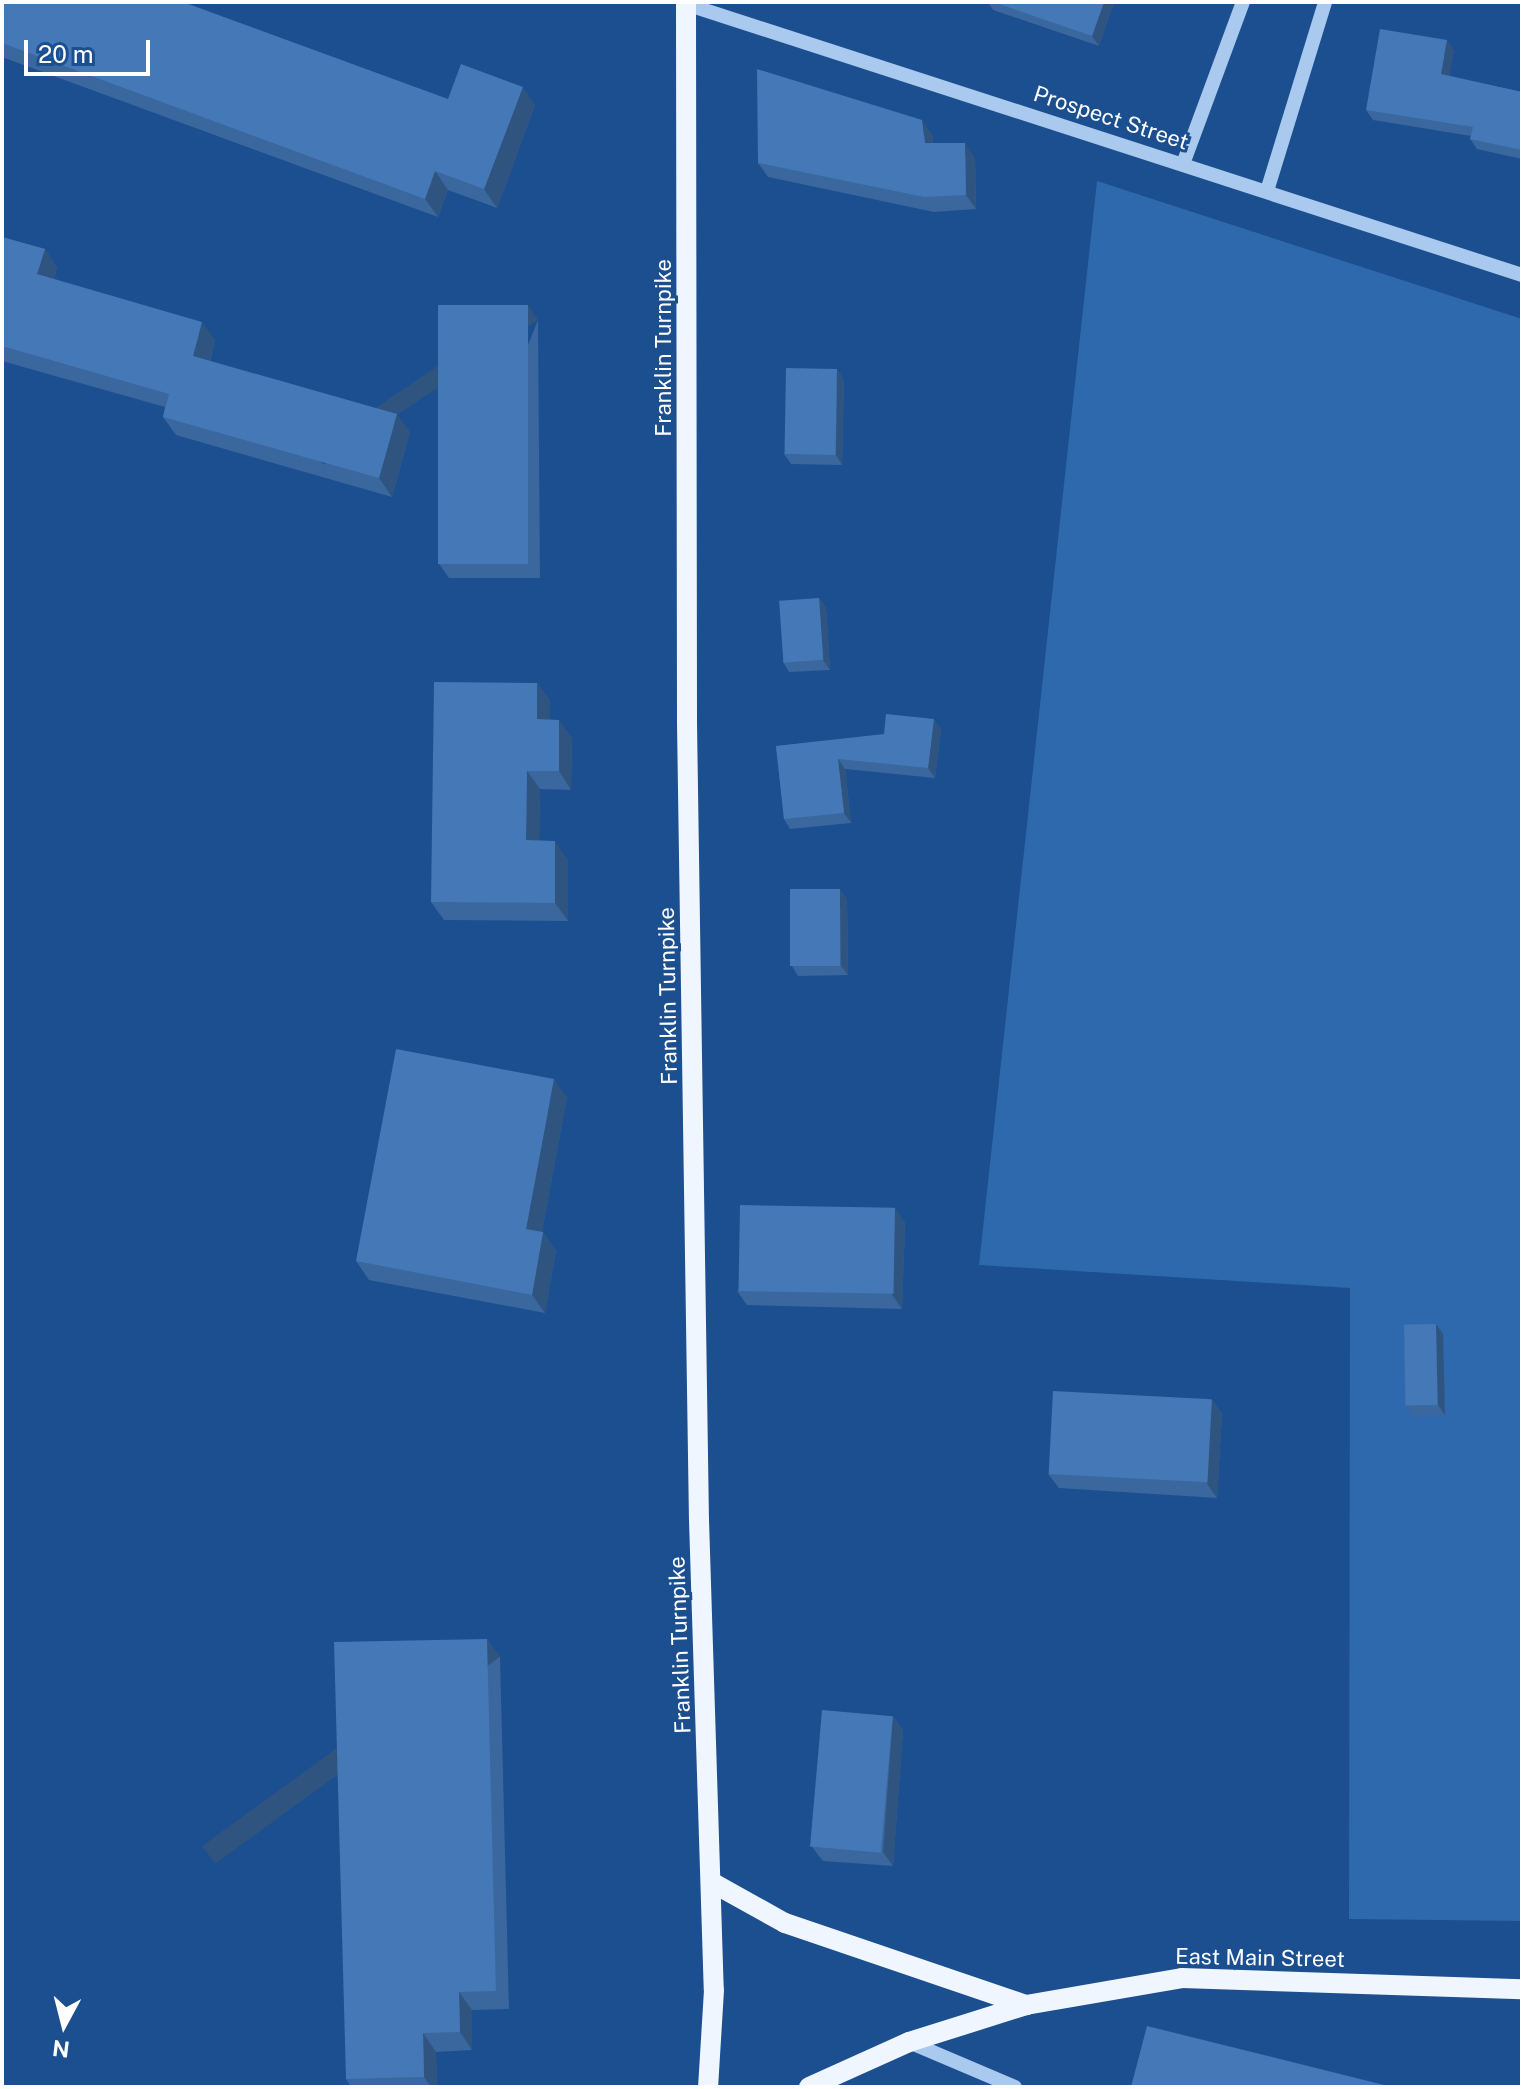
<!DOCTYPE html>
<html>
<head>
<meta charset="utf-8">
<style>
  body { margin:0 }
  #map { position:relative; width:1524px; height:2089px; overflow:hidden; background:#1b4f8f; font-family:"Public Sans",sans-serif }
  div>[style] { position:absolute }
  .green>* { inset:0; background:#2e69ad }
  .minor>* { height:14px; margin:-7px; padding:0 7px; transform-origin:7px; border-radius:7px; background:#a9c9ee }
  .major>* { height:20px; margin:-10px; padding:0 10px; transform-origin:10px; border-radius:10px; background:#f0f6ff }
  .wall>* { inset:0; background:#3a679d }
  .shaded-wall>* { inset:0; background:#305480; transform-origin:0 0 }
  .building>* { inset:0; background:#4478b7; transform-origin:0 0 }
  span { translate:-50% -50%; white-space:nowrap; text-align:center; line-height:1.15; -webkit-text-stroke:6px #1b4f8f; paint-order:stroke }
  .street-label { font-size:22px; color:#fff }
  .frame { position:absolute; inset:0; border:4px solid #fff; pointer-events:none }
  .north { position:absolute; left:24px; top:1985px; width:80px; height:80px; -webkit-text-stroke:6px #1b4f8f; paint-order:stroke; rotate:187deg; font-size:22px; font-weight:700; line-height:32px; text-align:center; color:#fff }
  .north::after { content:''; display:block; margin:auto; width:28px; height:36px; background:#fff; clip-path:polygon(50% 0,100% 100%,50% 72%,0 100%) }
  .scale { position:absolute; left:24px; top:40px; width:126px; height:36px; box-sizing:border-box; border:4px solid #fff; border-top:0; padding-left:10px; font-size:24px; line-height:28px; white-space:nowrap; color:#fff; -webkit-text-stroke:6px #1b4f8f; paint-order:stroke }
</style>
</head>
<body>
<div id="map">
  <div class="green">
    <i style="clip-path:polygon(1097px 181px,1522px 319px,1522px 1921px,1349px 1919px,1350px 1288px,979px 1265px)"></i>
  </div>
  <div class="minor">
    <i style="left:686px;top:4px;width:879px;rotate:17.96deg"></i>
    <i style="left:1183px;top:164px;width:173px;rotate:-69.7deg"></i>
    <i style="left:1267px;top:191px;width:198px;rotate:-72.9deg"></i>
    <i style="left:909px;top:2042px;width:115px;rotate:23deg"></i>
  </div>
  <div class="major">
    <i style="left:686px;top:2px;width:721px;rotate:89.92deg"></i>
    <i style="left:687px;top:723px;width:797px;rotate:89.14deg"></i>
    <i style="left:699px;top:1520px;width:470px;rotate:88.2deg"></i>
    <i style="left:714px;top:1990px;width:97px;rotate:93.5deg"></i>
    <i style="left:713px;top:1883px;width:82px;rotate:29.1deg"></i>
    <i style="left:785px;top:1923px;width:255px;rotate:18.8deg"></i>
    <i style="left:809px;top:2087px;width:110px;rotate:-24.2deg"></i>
    <i style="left:909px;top:2042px;width:123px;rotate:-17.5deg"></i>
    <i style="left:1026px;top:2005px;width:158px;rotate:-9.8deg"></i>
    <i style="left:1182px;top:1978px;width:340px;rotate:1.9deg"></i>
  </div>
  <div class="wall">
    <i style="clip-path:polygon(2px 2px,448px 99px,535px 105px,497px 208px,448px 190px,438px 217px,2px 57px)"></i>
    <i style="clip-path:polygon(988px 2px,1114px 2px,1099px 46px,993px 10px)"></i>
    <i style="clip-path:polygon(1454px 50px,1449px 76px,1522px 92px,1522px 159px,1477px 149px,1470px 139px,1471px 136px,1373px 120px,1366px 110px)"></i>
    <i style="clip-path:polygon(932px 134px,933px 143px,975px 158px,976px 209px,934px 212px,768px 177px,758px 163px)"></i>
    <i style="clip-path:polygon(2px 237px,45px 249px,57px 268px,54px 279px,215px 340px,210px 361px,410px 432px,392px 497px,176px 435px,163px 417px,165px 407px,2px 361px)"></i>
    <i style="clip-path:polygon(538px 320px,540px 578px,449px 578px,439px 564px)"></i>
    <i style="clip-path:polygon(844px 379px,842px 465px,791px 464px,784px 454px)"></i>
    <i style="clip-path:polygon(819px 598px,826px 608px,830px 670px,789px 672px,783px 662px)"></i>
    <i style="clip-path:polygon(537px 683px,550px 701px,550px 719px,572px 738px,571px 790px,540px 789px,539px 841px,568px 860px,568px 921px,444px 920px,431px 902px)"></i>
    <i style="clip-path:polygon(941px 729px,935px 778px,845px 769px,851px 823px,790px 829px,784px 819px,776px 746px)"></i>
    <i style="clip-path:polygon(847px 899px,848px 975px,798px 976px,792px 966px)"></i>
    <i style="clip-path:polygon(567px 1097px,542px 1232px,543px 1232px,556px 1251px,545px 1313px,369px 1280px,356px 1261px)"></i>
    <i style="clip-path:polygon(895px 1209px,905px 1223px,902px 1309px,747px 1305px,737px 1291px)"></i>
    <i style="clip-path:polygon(1436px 1324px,1443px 1334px,1445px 1415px,1413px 1416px,1406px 1406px)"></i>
    <i style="clip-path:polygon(1212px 1400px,1222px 1414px,1217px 1498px,1059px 1488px,1048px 1474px)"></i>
    <i style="clip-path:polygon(487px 1639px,500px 1657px,509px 2009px,472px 2010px,472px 2050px,436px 2052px,437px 2087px,351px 2087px,346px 2079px)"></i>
    <i style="clip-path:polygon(893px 1716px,903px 1730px,893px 1866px,823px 1861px,812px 1847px)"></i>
  </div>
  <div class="shaded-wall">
    <i style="clip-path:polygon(1104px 2px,1114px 2px,1099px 46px,1092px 36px)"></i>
    <i style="clip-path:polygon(1447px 40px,1454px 50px,1448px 84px,1441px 74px)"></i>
    <i style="clip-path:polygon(523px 87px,535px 105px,497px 208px,484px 189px)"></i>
    <i style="clip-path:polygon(922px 120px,932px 134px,935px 158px,925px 143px)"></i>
    <i style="clip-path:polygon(965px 143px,975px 158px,976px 209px,966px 195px)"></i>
    <i style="clip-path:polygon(435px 171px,448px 190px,438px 217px,425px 199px)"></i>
    <i style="clip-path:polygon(45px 249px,57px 268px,50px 293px,37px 274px)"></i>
    <i style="left:528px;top:305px;width:18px;height:259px;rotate:56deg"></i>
    <i style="clip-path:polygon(202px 322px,215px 340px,206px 374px,193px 356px)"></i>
    <i style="clip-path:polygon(837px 369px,844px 379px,842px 465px,836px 455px)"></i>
    <i style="clip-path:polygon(397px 414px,410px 432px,392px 497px,379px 478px)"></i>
    <i style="clip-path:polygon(819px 598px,826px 608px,830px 670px,823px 660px)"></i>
    <i style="clip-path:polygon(537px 683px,550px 701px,550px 737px,537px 719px)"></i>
    <i style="clip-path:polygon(934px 719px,941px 729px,935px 778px,928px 768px)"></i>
    <i style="clip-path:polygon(559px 720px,572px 738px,571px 790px,559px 771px)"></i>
    <i style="clip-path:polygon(838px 759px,845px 769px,851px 823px,844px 813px)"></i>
    <i style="clip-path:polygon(527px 771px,540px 789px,539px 859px,526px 840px)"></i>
    <i style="clip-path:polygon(555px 841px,568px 860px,568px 921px,555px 903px)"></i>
    <i style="clip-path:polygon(840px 889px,847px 899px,848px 975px,841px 966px)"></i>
    <i style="clip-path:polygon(554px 1079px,567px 1097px,539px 1248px,526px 1229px)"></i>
    <i style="clip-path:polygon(895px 1209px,905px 1223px,902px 1309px,892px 1295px)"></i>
    <i style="clip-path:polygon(543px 1232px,556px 1251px,545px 1313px,532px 1295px)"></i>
    <i style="clip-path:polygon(1436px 1324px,1443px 1334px,1445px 1415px,1438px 1405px)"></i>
    <i style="clip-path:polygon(1212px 1400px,1222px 1414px,1217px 1498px,1207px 1484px)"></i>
    <i style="left:487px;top:1639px;width:22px;height:352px;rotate:54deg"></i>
    <i style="clip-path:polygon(893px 1716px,903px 1730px,893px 1866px,883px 1852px)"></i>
    <i style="clip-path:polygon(459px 1992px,472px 2010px,472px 2050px,460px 2032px)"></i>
    <i style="clip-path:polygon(423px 2033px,436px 2052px,437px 2087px,431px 2087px,424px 2077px)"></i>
  </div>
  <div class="building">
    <i style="clip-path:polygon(2px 2px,183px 2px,448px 99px,461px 64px,523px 87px,484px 189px,435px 171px,425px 199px,2px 43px)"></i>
    <i style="clip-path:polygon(993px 2px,1104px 2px,1092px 36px)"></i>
    <i style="clip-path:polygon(1380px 29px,1447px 40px,1441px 74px,1522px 92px,1522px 150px,1470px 139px,1473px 127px,1366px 110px)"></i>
    <i style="clip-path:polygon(757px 69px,922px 120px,925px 143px,965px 143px,966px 195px,924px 197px,758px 163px)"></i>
    <i style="clip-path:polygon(2px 237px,45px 249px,37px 274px,202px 322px,193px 356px,397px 414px,379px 478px,163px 417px,169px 394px,2px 346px)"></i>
    <i style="left:438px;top:305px;width:90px;height:259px"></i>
    <i style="left:786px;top:368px;width:51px;height:86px;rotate:1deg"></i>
    <i style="left:819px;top:598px;width:62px;height:40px;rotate:86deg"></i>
    <i style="clip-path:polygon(434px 682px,537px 683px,537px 719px,559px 720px,559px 771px,527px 771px,526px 840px,555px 841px,555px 903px,431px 902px)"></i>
    <i style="clip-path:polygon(886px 714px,934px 719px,928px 768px,838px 759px,844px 813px,784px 819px,776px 746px,884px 734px)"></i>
    <i style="left:790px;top:889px;width:50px;height:77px"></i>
    <i style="clip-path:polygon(396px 1049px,554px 1079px,526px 1229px,543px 1232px,532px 1295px,356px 1261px)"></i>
    <i style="left:740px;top:1205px;width:155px;height:86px;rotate:1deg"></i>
    <i style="left:1436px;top:1324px;width:81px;height:32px;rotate:89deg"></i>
    <i style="left:1053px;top:1391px;width:159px;height:83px;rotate:3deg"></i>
    <i style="clip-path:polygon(487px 1639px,496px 1991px,459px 1992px,460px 2032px,423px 2033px,424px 2077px,346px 2079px,334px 1642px)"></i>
    <i style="left:822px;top:1710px;width:71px;height:137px;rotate:5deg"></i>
    <i style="clip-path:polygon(1147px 2026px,1392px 2087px,1131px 2087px)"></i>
  </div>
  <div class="street-label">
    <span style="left:1111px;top:118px;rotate:18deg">Prospect Street</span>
    <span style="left:664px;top:348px;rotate:-90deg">Franklin Turnpike</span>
    <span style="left:668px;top:996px;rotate:-91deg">Franklin Turnpike</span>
    <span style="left:680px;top:1645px;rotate:-92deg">Franklin Turnpike</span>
    <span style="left:1260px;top:1958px;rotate:1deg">East Main Street</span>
  </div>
  <div class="frame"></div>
  <div class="north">N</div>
  <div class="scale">20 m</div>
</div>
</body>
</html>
